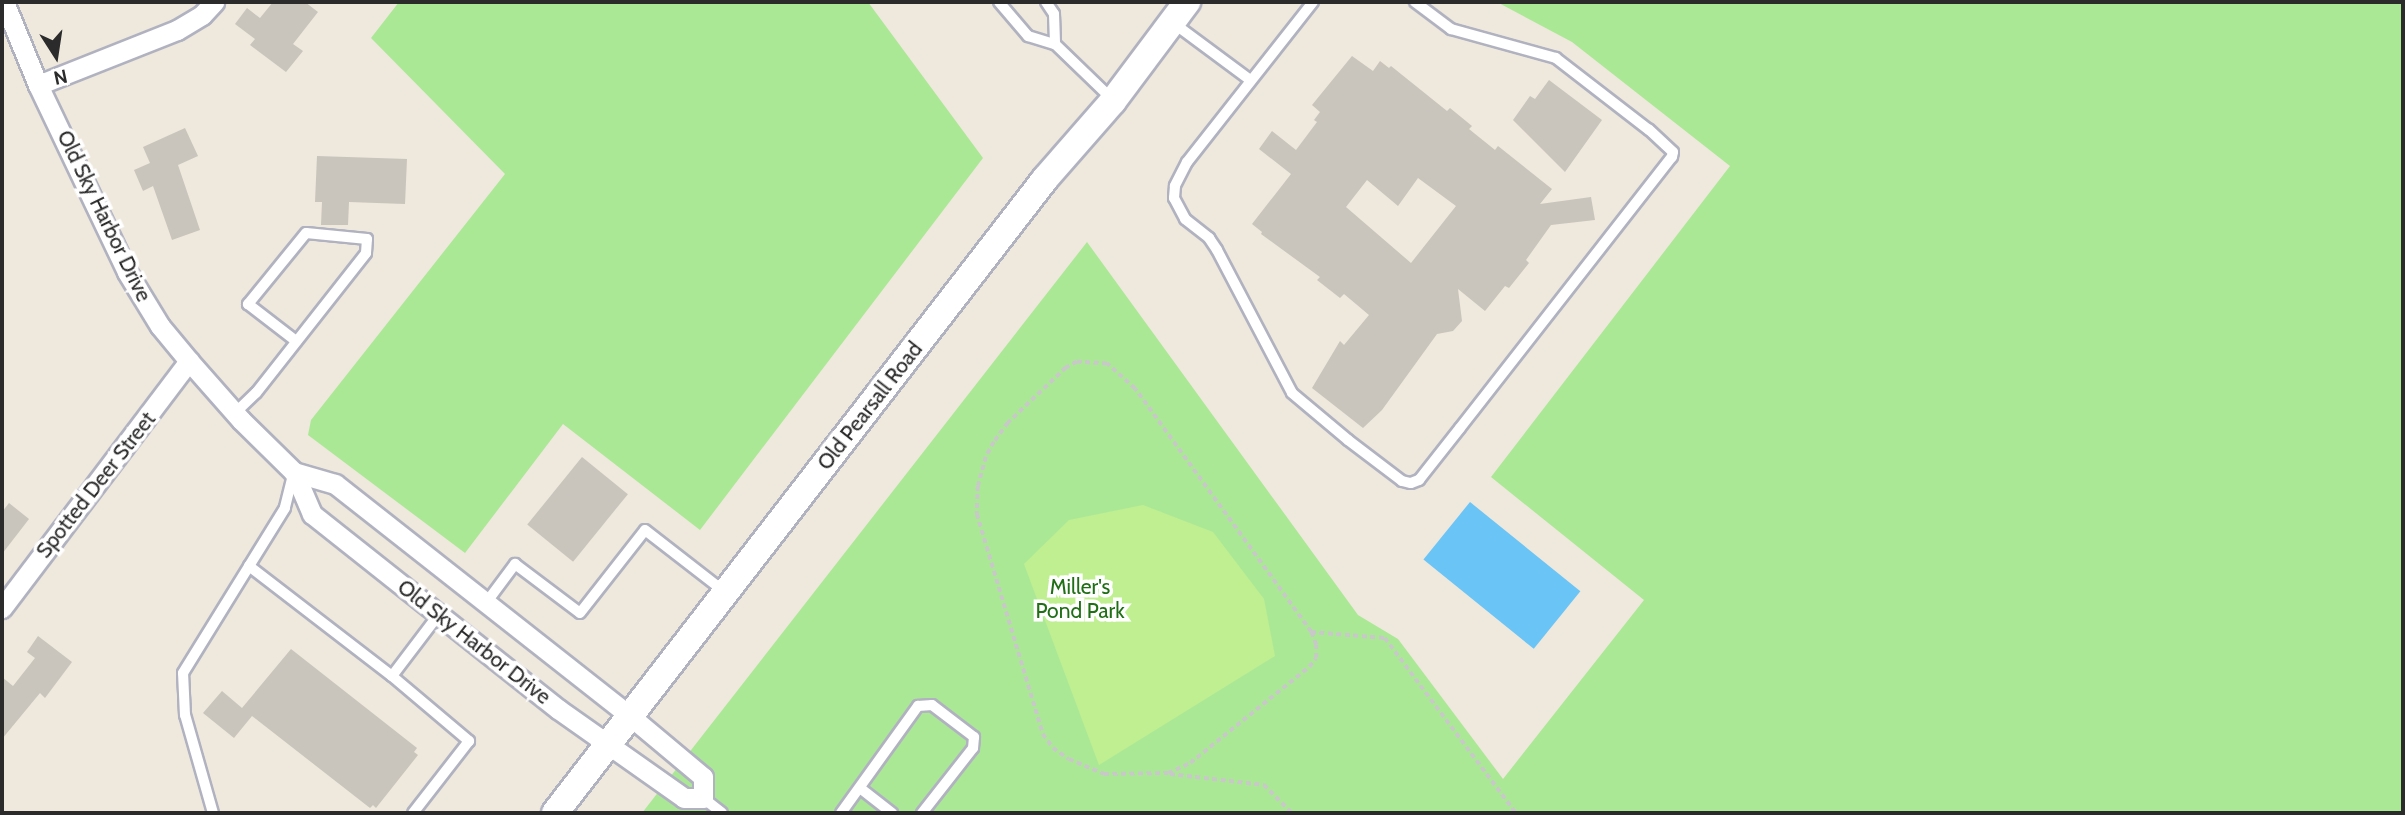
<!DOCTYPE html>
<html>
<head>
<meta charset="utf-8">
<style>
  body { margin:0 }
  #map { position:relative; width:2405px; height:815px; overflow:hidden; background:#eee8dd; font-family:Cabin,sans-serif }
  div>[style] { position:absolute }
  .green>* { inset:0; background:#abe896 }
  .pitch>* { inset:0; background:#bfef91 }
  .water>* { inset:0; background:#6ac4f6; transform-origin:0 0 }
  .building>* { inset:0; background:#c9c5bc; transform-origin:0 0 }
  .path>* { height:3.5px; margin-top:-1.75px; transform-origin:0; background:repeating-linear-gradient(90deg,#c8c8c8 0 5px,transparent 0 8.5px) }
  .roads { filter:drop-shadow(2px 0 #b1b2c0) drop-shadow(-2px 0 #b1b2c0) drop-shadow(0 2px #b1b2c0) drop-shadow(0 -2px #b1b2c0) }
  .lane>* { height:10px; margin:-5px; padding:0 5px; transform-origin:5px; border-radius:5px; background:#fff }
  .street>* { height:19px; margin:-9.5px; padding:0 9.5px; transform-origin:9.5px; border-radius:9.5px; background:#fff }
  .secondary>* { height:26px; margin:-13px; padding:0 13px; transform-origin:13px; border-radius:13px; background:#fff }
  span { translate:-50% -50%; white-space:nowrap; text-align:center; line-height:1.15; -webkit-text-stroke:7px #fff; paint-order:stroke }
  .street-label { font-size:21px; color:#2b2b2b }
  .park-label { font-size:21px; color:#206e16 }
  .frame { position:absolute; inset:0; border:4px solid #2b2b2b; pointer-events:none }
  .north { position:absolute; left:21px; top:21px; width:70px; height:70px; -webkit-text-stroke:5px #fff; paint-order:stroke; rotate:168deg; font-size:19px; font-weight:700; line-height:28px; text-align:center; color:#2b2b2b }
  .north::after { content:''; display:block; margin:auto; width:24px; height:32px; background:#2b2b2b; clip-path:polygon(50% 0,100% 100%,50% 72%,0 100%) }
</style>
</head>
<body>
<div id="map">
  <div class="green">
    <i style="clip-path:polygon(399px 2px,868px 2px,983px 158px,700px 530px,563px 424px,465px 553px,308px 435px,311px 420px,505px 174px,371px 38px)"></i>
    <i style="clip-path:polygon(1497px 2px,2403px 2px,2403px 813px,642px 813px,1087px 242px,1358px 615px,1398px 639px,1503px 779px,1644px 600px,1491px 477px,1730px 166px,1572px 42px)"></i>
  </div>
  <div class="pitch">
    <i style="clip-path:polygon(1143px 505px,1213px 532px,1264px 599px,1275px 656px,1099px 765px,1024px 564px,1069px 520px)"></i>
  </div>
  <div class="water">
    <i style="left:1470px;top:502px;width:142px;height:74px;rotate:39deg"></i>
  </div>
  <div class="building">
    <i style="clip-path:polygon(273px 2px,305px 2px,318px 12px,293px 44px,303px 51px,286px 72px,250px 45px,255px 39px,235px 24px,247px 8px,260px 18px)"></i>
    <i style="clip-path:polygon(evenodd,1352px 56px,1373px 71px,1380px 61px,1389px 68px,1391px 66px,1447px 111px,1450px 108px,1472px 126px,1469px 129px,1495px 150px,1498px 146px,1552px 189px,1540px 204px,1591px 197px,1595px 220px,1551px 225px,1526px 260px,1529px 263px,1509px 288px,1505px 286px,1485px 311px,1458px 289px,1462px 321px,1453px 331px,1437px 334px,1382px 410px,1363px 428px,1312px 388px,1340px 341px,1344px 345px,1369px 315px,1344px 294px,1340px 298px,1317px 280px,1320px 277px,1261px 234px,1262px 232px,1252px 224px,1291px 174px,1259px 149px,1272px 131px,1296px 150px,1317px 122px,1314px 120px,1320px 112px,1312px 105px,1352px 56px,1418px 178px,1456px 206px,1411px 263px,1346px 207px,1367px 180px,1398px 206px,1418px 178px)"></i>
    <i style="clip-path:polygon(1549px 80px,1602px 120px,1565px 172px,1513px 120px,1530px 96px,1535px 99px)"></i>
    <i style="clip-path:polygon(185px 128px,198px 156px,178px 165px,200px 230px,172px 240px,153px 186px,143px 191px,134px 170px,150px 163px,143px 147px)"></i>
    <i style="clip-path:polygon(317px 156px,407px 159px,405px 204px,349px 202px,348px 225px,321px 225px,322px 202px,315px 202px)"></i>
    <i style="left:582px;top:457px;width:59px;height:87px;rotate:39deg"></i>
    <i style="clip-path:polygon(9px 503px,29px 519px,2px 554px,2px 512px)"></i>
    <i style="clip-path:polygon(38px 636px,72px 662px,45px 698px,40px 693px,2px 739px,2px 677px,13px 686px,35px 658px,27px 652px)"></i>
    <i style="clip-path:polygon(291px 649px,417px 748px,414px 752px,418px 755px,376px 808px,373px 805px,370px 808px,252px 716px,234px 738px,203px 713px,222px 691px,242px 708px)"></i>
  </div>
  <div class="path">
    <i style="left:1311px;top:632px;width:300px;rotate:-125.9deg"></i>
    <i style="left:1135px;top:389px;width:38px;rotate:-138deg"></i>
    <i style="left:1107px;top:364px;width:30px;rotate:-176deg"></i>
    <i style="left:1077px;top:362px;width:13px;rotate:151deg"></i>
    <i style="left:1066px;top:368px;width:80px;rotate:136.5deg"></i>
    <i style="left:1008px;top:423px;width:24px;rotate:126deg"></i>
    <i style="left:994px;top:442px;width:17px;rotate:118deg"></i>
    <i style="left:986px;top:457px;width:30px;rotate:105deg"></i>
    <i style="left:978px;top:486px;width:28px;rotate:92deg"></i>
    <i style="left:977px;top:514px;width:230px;rotate:73.3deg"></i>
    <i style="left:1043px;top:734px;width:17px;rotate:54deg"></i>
    <i style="left:1053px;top:748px;width:19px;rotate:35deg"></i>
    <i style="left:1069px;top:759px;width:38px;rotate:23deg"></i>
    <i style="left:1104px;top:774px;width:64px;rotate:-0.9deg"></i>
    <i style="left:1168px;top:773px;width:24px;rotate:-24deg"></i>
    <i style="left:1190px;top:763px;width:153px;rotate:-38.9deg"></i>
    <i style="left:1309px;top:667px;width:11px;rotate:-52deg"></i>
    <i style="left:1316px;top:658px;width:13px;rotate:-90deg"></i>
    <i style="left:1316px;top:645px;width:14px;rotate:-111deg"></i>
    <i style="left:1311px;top:632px;width:74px;rotate:4.6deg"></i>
    <i style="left:1385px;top:638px;width:219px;rotate:53.2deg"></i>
    <i style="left:1170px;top:774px;width:95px;rotate:6.7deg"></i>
    <i style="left:1264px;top:785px;width:40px;rotate:45deg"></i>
  </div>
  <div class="roads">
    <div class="lane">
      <i style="left:999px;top:2px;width:45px;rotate:49.5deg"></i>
      <i style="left:1028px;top:36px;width:28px;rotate:17deg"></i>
      <i style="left:1055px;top:44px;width:81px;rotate:44deg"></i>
      <i style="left:1046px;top:2px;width:14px;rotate:56deg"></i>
      <i style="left:1054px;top:14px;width:30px;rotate:88deg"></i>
      <i style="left:1313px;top:2px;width:204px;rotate:128.2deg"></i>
      <i style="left:1187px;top:162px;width:27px;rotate:117deg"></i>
      <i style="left:1175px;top:186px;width:12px;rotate:95deg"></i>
      <i style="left:1174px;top:198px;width:24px;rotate:62deg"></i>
      <i style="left:1185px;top:219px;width:31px;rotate:38deg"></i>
      <i style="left:1209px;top:238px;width:14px;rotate:56deg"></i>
      <i style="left:1217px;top:250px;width:161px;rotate:62.3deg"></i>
      <i style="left:1292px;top:393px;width:73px;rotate:40deg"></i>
      <i style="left:1348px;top:440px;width:68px;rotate:37.2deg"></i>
      <i style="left:1402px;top:481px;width:9px;rotate:13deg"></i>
      <i style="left:1411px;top:483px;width:9px;rotate:-21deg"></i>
      <i style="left:1419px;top:480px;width:66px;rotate:-51.7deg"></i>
      <i style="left:1460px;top:428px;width:344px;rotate:-52deg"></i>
      <i style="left:1672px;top:157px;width:5px;rotate:-79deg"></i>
      <i style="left:1673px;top:152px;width:33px;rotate:-137deg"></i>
      <i style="left:1649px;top:130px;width:118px;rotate:-142.3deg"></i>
      <i style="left:1556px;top:58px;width:109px;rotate:-164.6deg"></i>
      <i style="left:1451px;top:29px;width:45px;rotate:-143.1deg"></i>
      <i style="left:1172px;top:22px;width:97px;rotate:36.6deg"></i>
      <i style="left:235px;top:413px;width:29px;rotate:-44deg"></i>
      <i style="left:256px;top:393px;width:178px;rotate:-51.8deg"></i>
      <i style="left:366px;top:253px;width:14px;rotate:-86deg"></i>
      <i style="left:367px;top:239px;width:61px;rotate:-174.4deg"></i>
      <i style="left:306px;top:233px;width:92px;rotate:129.2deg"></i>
      <i style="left:248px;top:304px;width:61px;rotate:37.6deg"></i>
      <i style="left:293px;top:475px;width:34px;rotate:104deg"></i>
      <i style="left:285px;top:508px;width:68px;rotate:121.8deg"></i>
      <i style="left:249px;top:566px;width:180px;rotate:37.6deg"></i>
      <i style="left:392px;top:676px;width:101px;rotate:40.2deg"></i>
      <i style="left:469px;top:741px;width:91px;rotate:127.9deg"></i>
      <i style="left:486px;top:603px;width:49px;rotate:-53.4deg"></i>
      <i style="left:515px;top:564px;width:81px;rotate:37deg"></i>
      <i style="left:580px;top:613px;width:105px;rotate:-51.9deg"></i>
      <i style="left:645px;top:530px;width:101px;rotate:37.8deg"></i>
      <i style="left:392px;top:676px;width:78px;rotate:-52.8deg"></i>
      <i style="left:860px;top:788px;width:41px;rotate:38deg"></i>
      <i style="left:703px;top:798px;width:24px;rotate:38deg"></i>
      <i style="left:213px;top:813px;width:102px;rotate:-105.9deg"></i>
      <i style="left:185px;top:715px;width:42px;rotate:-92.7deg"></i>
      <i style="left:183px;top:673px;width:126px;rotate:-58.3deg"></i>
      <i style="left:841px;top:813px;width:132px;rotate:-54.3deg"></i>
      <i style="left:918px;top:706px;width:14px;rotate:-4deg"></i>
      <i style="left:932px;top:705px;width:53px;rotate:37.3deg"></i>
      <i style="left:974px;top:737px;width:11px;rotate:95deg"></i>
      <i style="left:973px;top:748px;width:83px;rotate:128.1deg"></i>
    </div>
    <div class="street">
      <i style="left:4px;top:2px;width:90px;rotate:67.7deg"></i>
      <i style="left:38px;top:85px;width:207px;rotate:64.5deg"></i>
      <i style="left:127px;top:272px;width:63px;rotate:58.6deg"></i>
      <i style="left:160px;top:326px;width:45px;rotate:50.4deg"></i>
      <i style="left:189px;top:361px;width:79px;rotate:48.6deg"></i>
      <i style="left:241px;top:420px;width:74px;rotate:44.5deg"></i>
      <i style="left:294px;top:472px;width:46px;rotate:66.8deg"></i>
      <i style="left:312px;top:514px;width:314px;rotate:38.4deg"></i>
      <i style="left:558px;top:709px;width:154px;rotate:35.2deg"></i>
      <i style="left:684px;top:798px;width:19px"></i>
      <i style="left:703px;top:798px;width:21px;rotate:-90deg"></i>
      <i style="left:703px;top:777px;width:95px;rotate:-140.1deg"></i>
      <i style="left:630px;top:716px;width:375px;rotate:-141.8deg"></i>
      <i style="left:335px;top:484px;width:43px;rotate:-163.7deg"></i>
      <i style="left:38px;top:85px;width:149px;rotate:-21.6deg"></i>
      <i style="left:177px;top:30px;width:29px;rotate:-31deg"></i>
      <i style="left:202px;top:15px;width:18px;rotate:-47deg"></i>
      <i style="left:2px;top:608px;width:310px;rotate:-52.9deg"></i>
    </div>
    <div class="secondary">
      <i style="left:555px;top:813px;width:801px;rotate:-52.3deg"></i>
      <i style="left:1045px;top:179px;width:103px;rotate:-48.9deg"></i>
      <i style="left:1113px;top:101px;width:124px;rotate:-53.2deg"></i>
    </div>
  </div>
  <div class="street-label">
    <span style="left:104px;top:216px;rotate:64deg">Old Sky Harbor Drive</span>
    <span style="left:870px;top:406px;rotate:-52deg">Old Pearsall Road</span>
    <span style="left:96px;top:485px;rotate:-52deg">Spotted Deer Street</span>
    <span style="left:474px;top:642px;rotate:38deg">Old Sky Harbor Drive</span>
  </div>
  <div class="park-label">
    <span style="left:1080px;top:599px">Miller's<br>Pond Park</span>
  </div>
  <div class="frame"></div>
  <div class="north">N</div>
</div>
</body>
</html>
